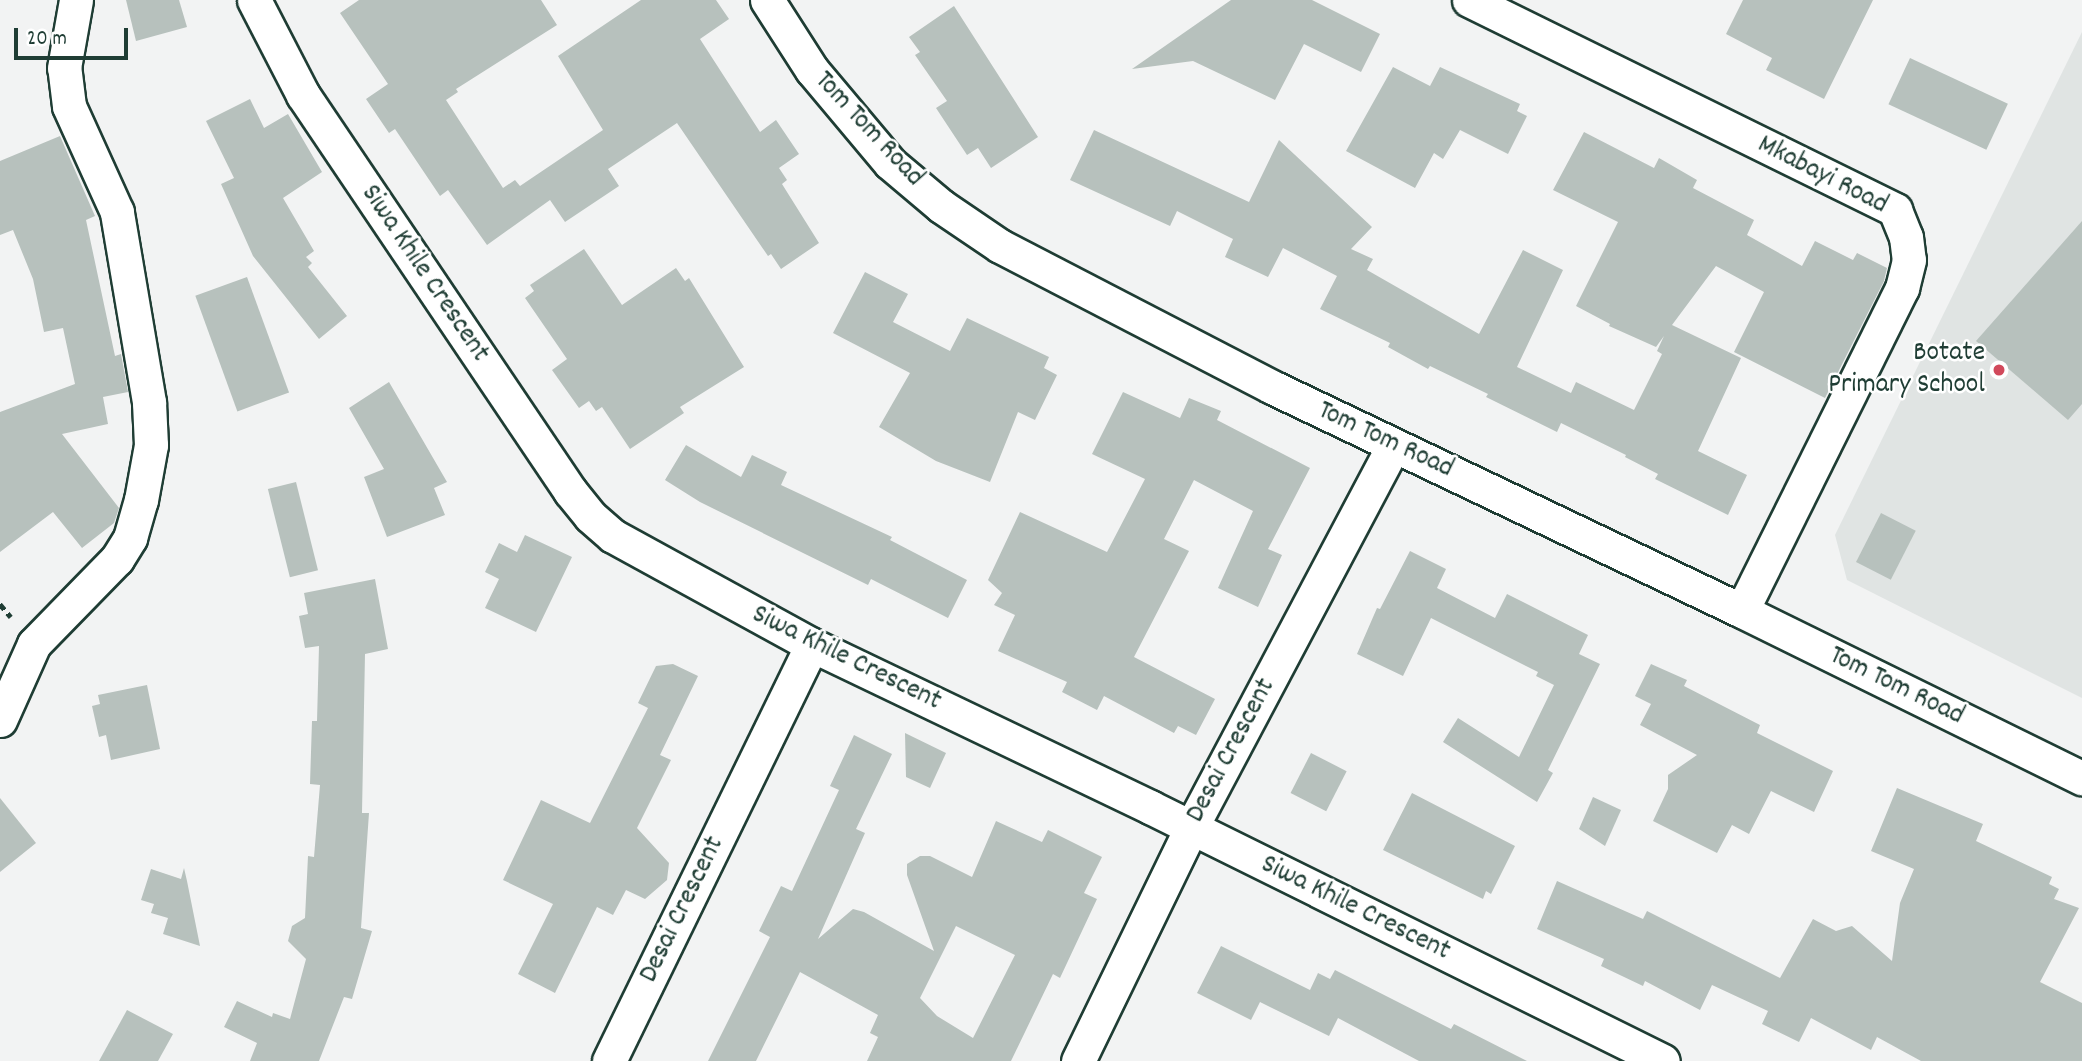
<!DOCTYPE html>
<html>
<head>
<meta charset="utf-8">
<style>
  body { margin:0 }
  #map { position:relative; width:2082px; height:1061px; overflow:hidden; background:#f2f3f3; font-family:Dekko,sans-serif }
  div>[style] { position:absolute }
  .built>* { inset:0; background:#e0e4e3 }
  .building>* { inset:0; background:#b7c1bd; transform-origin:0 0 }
  .path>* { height:4.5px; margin-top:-2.25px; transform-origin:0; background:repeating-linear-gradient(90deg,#1f3d34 0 7px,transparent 0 12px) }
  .roads { filter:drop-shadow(2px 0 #1f3d34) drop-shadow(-2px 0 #1f3d34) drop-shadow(0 2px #1f3d34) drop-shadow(0 -2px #1f3d34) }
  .minor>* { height:33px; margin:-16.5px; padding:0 16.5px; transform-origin:16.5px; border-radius:16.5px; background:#fff }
  .dots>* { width:19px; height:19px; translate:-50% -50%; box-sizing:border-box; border:4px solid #fff; border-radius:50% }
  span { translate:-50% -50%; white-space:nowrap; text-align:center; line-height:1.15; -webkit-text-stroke:5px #fff; paint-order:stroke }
  .street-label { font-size:28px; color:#1f3d34 }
  .poi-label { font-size:28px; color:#1f3d34 }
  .right { translate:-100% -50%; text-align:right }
  .scale { position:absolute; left:14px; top:28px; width:114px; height:32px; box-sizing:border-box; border:4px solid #1f3d34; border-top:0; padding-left:9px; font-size:21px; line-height:24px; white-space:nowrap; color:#1f3d34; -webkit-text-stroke:5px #fff; paint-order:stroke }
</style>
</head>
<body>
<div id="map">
  <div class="built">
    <i style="clip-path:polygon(2082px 32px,2082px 698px,1847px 580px,1835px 535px)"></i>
  </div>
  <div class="building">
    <i style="clip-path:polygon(126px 0,179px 0,187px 27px,136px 41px)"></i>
    <i style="clip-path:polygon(359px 0,541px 0,557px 25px,456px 89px,458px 92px,446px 100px,503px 188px,515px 180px,520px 186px,603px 130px,558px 56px,641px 0,716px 0,729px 19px,700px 39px,760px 132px,776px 120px,799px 154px,779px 168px,787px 180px,782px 184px,819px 243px,781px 269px,771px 254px,768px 256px,677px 123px,608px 169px,619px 186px,565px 222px,550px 200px,487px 245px,448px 190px,440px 196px,395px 129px,389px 133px,366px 99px,388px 84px,340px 13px)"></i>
    <i style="clip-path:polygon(1231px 0,1312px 0,1380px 34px,1361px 72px,1304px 44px,1275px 100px,1193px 61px,1132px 69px)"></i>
    <i style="clip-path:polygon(1743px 0,1873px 0,1824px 99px,1766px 70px,1772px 58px,1726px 34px)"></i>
    <i style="clip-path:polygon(954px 6px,1038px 137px,991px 168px,978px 148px,967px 155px,936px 108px,947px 101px,915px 55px,920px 52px,909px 37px)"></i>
    <i style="left:1910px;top:58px;width:108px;height:51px;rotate:25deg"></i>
    <i style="clip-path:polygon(1393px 67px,1430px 86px,1440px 67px,1520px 104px,1517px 111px,1527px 116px,1508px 154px,1460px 130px,1443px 159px,1434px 153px,1415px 188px,1346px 151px)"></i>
    <i style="clip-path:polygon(250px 99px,264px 128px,288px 114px,322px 172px,283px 198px,314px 251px,306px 257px,312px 263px,308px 267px,347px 316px,319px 339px,253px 256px,221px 184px,234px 178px,206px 121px)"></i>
    <i style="clip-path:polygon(1094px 130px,1249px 202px,1279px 140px,1372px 227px,1351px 249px,1373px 259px,1367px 270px,1479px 334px,1523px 250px,1563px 270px,1517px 367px,1571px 393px,1576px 382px,1634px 410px,1662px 354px,1657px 351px,1664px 336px,1656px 347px,1609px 326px,1610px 324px,1576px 306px,1618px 222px,1553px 190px,1584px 132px,1654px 168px,1659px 158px,1697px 180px,1693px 188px,1754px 220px,1747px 235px,1802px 266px,1815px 241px,1853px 260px,1857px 253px,1887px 268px,1884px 281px,1825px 398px,1734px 352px,1764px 292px,1716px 266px,1672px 325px,1741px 358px,1698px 451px,1747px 475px,1728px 515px,1655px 479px,1658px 474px,1625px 457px,1626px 455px,1561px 423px,1557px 432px,1486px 397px,1488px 394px,1430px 366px,1428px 369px,1388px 347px,1390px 343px,1320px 309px,1337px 276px,1283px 248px,1268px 277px,1225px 257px,1233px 239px,1177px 211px,1170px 226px,1070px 180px)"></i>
    <i style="clip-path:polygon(60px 136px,95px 216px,86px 220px,115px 356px,121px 354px,128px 392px,103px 397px,108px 424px,62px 434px,119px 508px,114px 523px,82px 548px,53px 512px,0 552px,0 412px,75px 384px,63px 328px,44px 332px,33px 279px,13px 230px,0 235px,0 161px)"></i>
    <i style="clip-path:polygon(2082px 221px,2082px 404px,2068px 420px,1976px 341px)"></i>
    <i style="clip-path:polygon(584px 249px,622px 305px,676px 268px,685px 281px,689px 278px,744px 367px,680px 407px,684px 413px,630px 449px,602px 407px,596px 411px,589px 401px,579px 408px,552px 370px,567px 359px,525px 298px,534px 291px,530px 285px)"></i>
    <i style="clip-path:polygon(865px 272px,908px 294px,893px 322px,950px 351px,967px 318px,1049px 357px,1044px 368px,1057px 375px,1035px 420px,1018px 412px,990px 482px,936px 461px,879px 427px,910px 373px,833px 333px)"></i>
    <i style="left:247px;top:277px;width:123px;height:55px;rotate:70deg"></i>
    <i style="clip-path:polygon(389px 382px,447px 482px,434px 488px,445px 515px,387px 537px,364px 477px,384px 469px,349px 408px)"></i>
    <i style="clip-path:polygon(1123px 392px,1180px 418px,1189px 398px,1221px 411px,1217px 420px,1310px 468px,1268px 549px,1282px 555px,1258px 607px,1218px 588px,1253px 511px,1194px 480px,1164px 539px,1189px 551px,1134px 657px,1215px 699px,1196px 735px,1178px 726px,1174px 733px,1104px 696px,1097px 710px,1062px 692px,1067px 682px,998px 651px,1015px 615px,994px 605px,1002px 593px,988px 580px,1020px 512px,1107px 552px,1145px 479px,1092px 454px)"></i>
    <i style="clip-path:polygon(686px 445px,741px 477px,752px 455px,787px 472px,781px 485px,892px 537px,890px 540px,967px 580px,948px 618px,871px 579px,868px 585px,700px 502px,665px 480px)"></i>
    <i style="left:296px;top:482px;width:91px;height:29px;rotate:76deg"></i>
    <i style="left:1881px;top:513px;width:39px;height:55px;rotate:27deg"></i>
    <i style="clip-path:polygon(525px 535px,572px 557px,536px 632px,485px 608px,499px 579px,485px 572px,499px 543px,517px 552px)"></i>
    <i style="clip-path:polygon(1410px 551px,1446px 569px,1437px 588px,1495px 618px,1507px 594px,1588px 635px,1579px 654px,1600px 664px,1548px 770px,1553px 773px,1537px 802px,1443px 742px,1458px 718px,1519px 757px,1554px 685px,1536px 676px,1538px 672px,1431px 618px,1403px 676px,1357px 654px,1377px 608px,1380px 609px)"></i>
    <i style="clip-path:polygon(375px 579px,388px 649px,365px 654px,362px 813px,369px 813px,361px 928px,372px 931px,352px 999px,344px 997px,319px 1061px,250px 1061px,257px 1043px,224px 1027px,237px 1001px,272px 1017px,273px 1013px,290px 1019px,306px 959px,288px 941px,292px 926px,305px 918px,308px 856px,314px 857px,320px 785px,310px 784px,312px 721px,317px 721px,319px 646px,305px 648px,299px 616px,308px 614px,304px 593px)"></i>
    <i style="clip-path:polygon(673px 664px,698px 676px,660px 755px,671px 760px,637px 828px,669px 863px,667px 880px,645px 899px,626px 890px,613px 915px,597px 907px,555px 993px,518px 974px,553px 904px,503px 880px,541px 800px,590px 823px,648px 708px,638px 703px,656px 666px)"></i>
    <i style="clip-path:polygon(1651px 664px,1687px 680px,1684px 686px,1760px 725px,1757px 733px,1833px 771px,1814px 812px,1771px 791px,1749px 834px,1732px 825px,1717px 853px,1653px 821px,1668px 789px,1668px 775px,1697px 755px,1640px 725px,1651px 704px,1635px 696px)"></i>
    <i style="clip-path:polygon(147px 685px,160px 749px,111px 760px,106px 735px,99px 737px,92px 706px,100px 704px,98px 695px)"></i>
    <i style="clip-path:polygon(905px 733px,946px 753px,930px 788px,906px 777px)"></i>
    <i style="clip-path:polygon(evenodd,854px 735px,892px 754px,856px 829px,865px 833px,818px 939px,853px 909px,864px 912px,934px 951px,907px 875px,907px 864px,920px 856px,930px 856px,972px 877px,996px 821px,1042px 842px,1048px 830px,1102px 857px,1084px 893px,1097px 899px,1060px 978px,1053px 974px,1011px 1061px,867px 1061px,878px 1037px,870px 1033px,878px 1015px,800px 972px,756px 1061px,708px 1061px,770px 937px,759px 931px,781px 886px,792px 891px,839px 790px,830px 786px,854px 735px,956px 926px,1015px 955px,973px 1038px,937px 1016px,920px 998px,956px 926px)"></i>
    <i style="left:1311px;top:753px;width:40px;height:45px;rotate:27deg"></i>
    <i style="clip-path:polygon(1897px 788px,1983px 824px,1976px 841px,2052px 877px,2049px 884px,2059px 889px,2054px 899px,2079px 908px,2040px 982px,2082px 1003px,2082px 1061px,1921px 1061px,1877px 1037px,1871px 1050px,1811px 1018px,1799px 1042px,1762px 1024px,1768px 1011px,1712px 985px,1700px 1010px,1645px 981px,1643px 986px,1601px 966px,1604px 959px,1537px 929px,1557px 881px,1643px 919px,1647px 911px,1780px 978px,1813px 919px,1836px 931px,1852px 926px,1892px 961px,1900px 903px,1914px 869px,1871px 851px)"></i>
    <i style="clip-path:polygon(1412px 793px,1515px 846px,1491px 894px,1486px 891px,1483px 899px,1383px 850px)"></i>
    <i style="clip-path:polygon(1593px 797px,1621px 810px,1605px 846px,1579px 829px)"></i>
    <i style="clip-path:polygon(0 798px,36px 843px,0 872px)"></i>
    <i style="clip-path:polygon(184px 868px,187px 881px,200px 946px,163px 934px,168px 918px,151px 913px,154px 904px,141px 900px,151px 869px,181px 879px)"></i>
    <i style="clip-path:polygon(1221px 946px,1310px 990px,1318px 973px,1330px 979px,1335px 970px,1451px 1029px,1454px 1024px,1527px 1061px,1419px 1061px,1338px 1018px,1329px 1036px,1260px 1002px,1251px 1020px,1197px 993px)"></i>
    <i style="clip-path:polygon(127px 1010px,173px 1034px,158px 1061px,99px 1061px)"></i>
  </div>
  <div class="path">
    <i style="left:0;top:604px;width:17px;rotate:50deg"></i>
  </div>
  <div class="roads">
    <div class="minor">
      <i style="left:254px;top:0;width:107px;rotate:62.7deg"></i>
      <i style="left:303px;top:95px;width:478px;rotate:56deg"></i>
      <i style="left:570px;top:491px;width:32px;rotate:51deg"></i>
      <i style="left:590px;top:516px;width:30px;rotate:41deg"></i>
      <i style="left:613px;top:536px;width:227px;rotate:28.7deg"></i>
      <i style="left:812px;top:645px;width:375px;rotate:25.6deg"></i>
      <i style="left:1150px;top:807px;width:572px;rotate:26.34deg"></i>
      <i style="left:767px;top:0;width:83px;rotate:57.3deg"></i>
      <i style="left:812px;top:70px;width:121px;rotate:50deg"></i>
      <i style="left:890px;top:163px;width:67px;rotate:40.1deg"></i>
      <i style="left:941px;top:206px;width:71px;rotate:34.1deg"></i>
      <i style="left:1000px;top:246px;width:306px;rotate:27.4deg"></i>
      <i style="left:1272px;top:387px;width:521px;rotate:25.48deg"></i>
      <i style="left:1742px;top:611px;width:379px;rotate:26.2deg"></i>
      <i style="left:1469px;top:0;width:475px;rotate:26.2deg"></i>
      <i style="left:1895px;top:210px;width:29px;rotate:68deg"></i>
      <i style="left:1906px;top:237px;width:23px;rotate:83deg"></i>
      <i style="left:1909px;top:260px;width:29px;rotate:104deg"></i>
      <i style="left:1902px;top:288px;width:360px;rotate:116.4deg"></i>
      <i style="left:0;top:720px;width:83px;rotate:-65.9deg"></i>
      <i style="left:34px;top:644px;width:119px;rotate:-45.7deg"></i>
      <i style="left:117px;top:559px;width:25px;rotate:-58deg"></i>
      <i style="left:130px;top:538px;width:40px;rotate:-74deg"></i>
      <i style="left:141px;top:500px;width:56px;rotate:-79.7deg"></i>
      <i style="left:151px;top:445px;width:43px;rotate:-92.7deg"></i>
      <i style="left:149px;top:402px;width:193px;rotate:-99.6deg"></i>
      <i style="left:117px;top:212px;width:116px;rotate:-114.4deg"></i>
      <i style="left:69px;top:106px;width:38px;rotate:-97deg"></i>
      <i style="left:64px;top:68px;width:69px;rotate:-80deg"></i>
      <i style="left:609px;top:1061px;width:463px;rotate:-64deg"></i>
      <i style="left:1078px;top:1061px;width:259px;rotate:-64.1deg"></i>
      <i style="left:1191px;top:828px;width:433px;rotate:-62.1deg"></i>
    </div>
  </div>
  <div class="dots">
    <i style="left:1999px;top:370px;background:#d1495b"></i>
  </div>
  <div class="street-label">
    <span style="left:868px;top:130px;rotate:47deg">Tom Tom Road</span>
    <span style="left:1822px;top:176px;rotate:27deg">Mkabayi Road</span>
    <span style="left:424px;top:274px;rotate:56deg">Siwa Khile Crescent</span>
    <span style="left:1385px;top:441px;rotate:25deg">Tom Tom Road</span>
    <span style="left:846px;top:659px;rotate:26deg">Siwa Khile Crescent</span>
    <span style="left:1896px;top:687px;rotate:26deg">Tom Tom Road</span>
    <span style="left:1232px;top:751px;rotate:-62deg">Desai Crescent</span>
    <span style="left:1355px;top:909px;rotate:26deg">Siwa Khile Crescent</span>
    <span style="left:683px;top:910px;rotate:-64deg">Desai Crescent</span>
  </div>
  <div class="poi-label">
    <span class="right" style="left:1985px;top:370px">Botate<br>Primary School</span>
  </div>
  <div class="scale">20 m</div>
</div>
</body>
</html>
